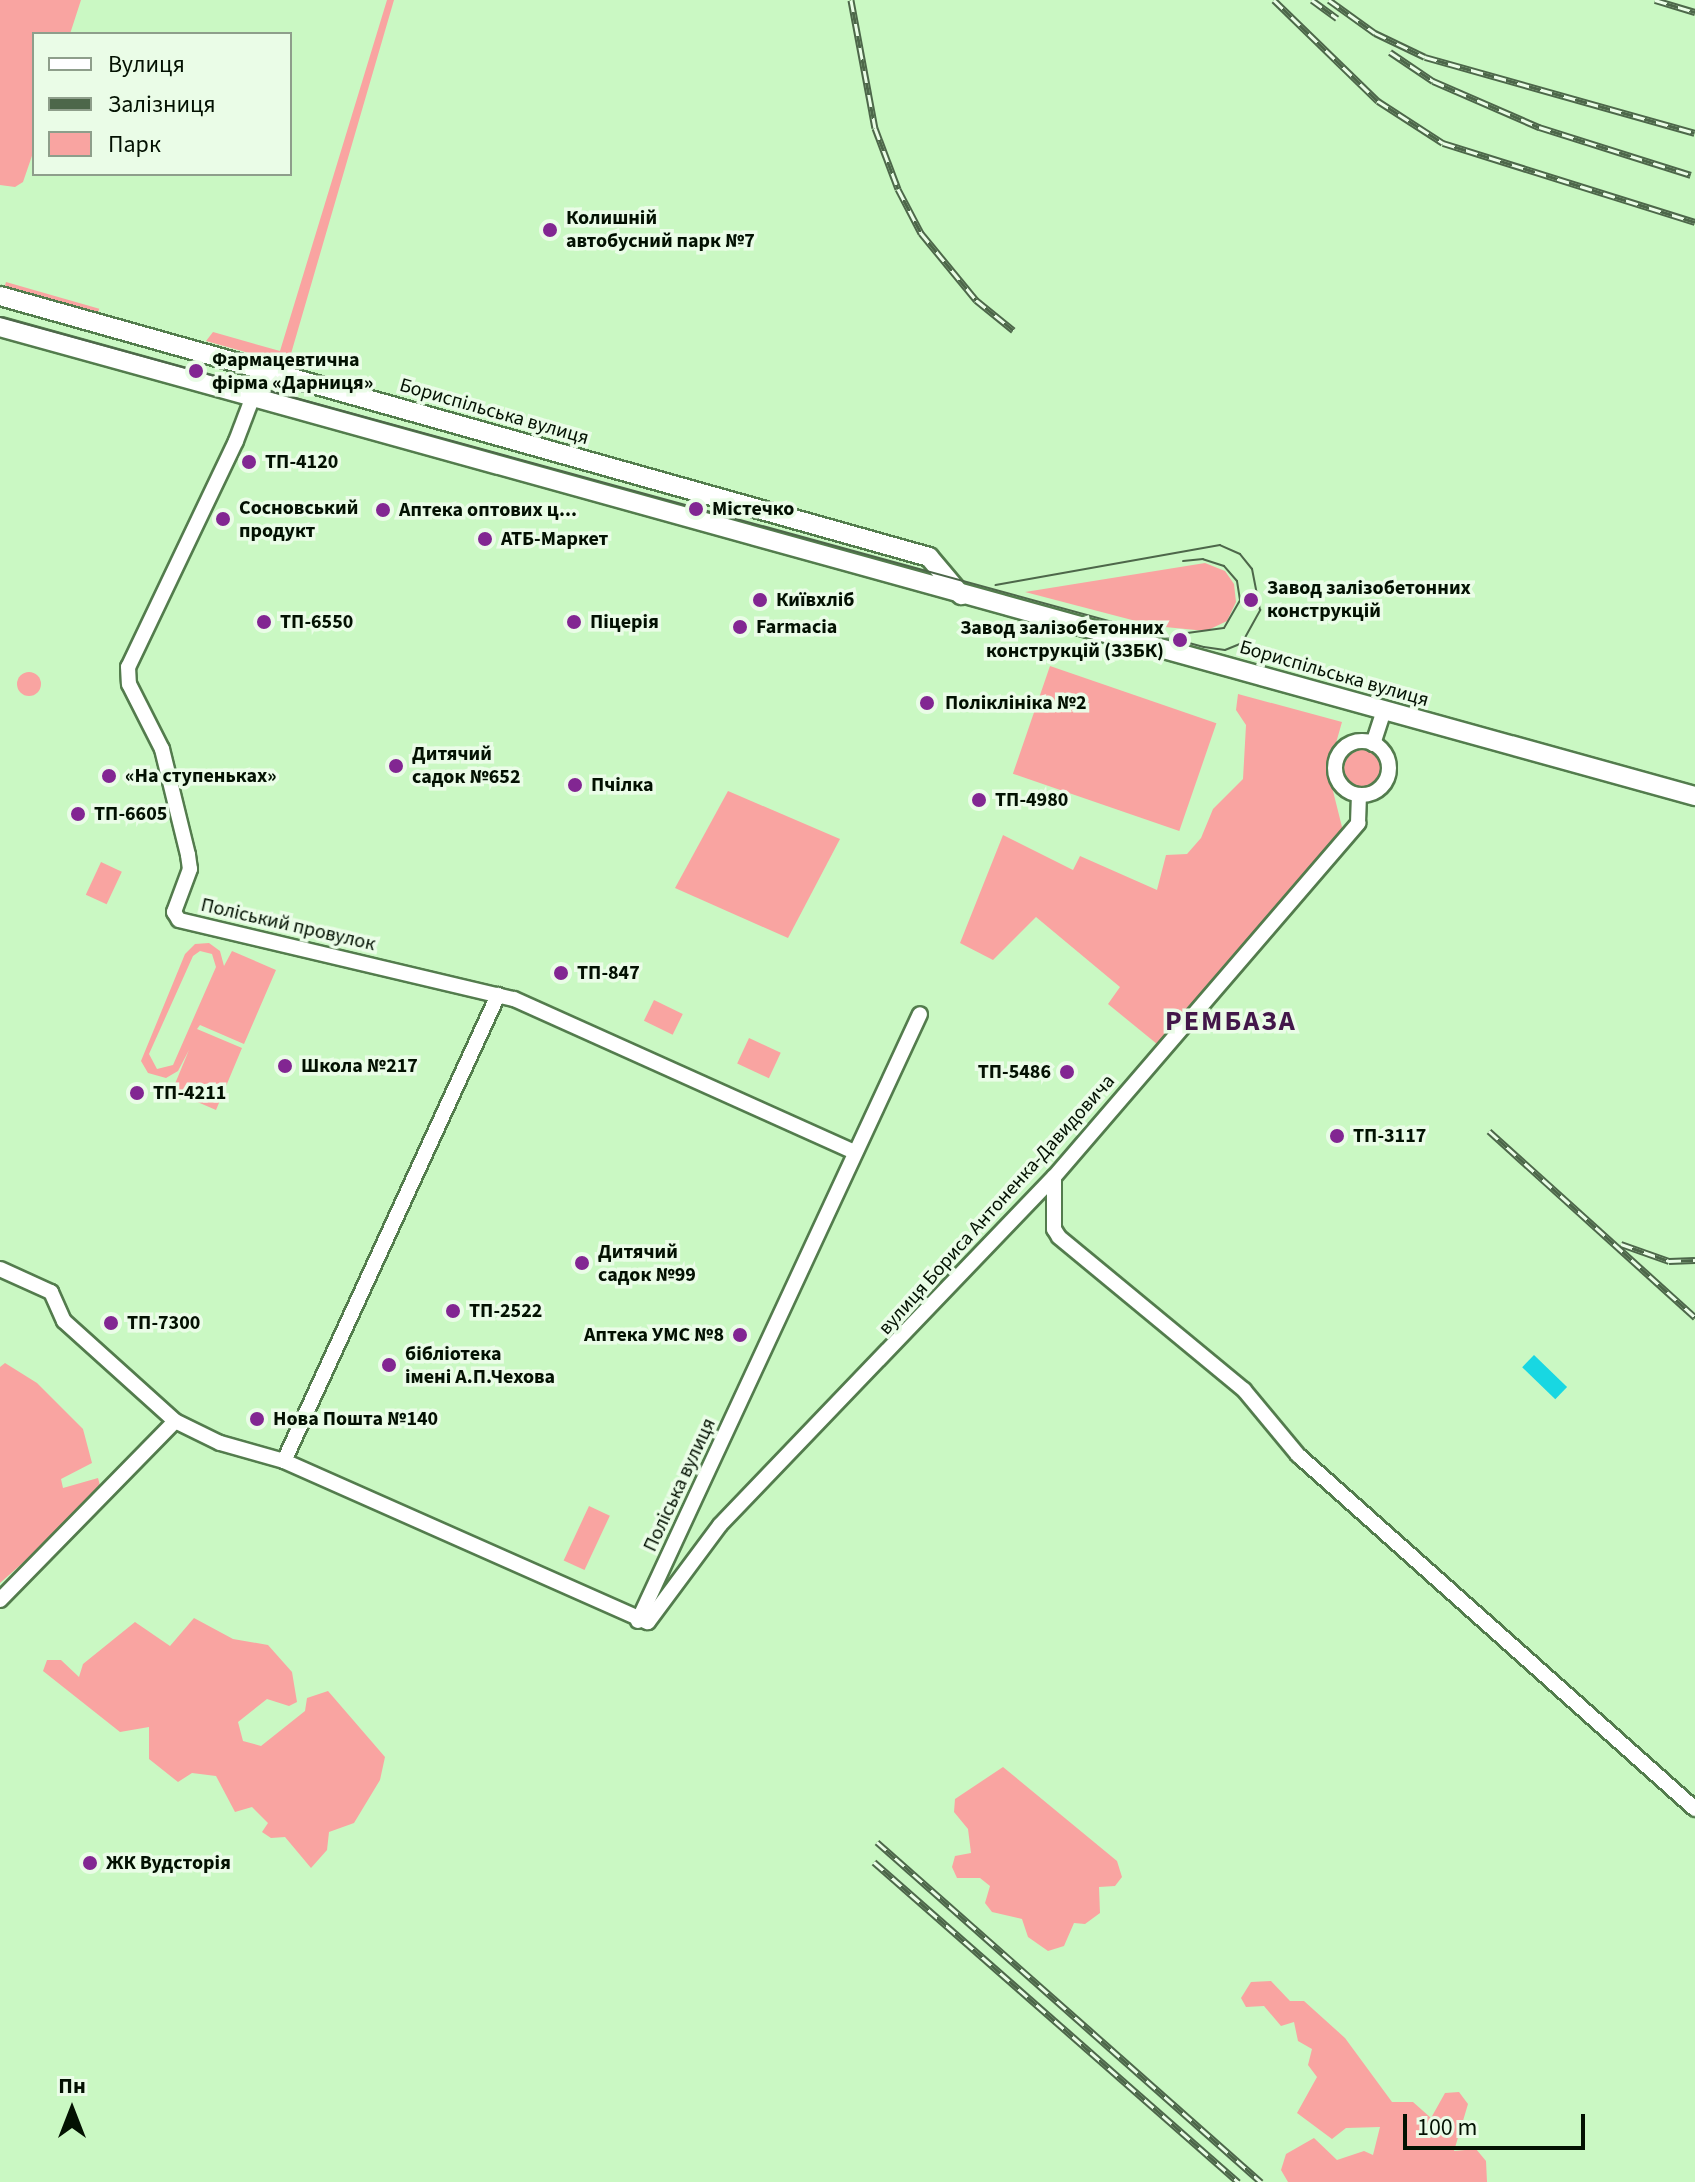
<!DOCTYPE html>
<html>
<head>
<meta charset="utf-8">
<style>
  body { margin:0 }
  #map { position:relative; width:1695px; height:2182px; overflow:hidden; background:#caf8c3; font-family:"Source Sans 3",sans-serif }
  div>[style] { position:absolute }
  .green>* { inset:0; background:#f9a4a1; transform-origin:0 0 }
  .round { border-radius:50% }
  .water>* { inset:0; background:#18d7e2; transform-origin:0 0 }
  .roads { filter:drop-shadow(2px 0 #537c4d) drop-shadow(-2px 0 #537c4d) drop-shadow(0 2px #537c4d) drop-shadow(0 -2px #537c4d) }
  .minor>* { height:14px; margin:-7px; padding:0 7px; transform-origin:7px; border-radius:7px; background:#fff }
  .minor>.ring { margin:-7px; padding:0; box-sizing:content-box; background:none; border:14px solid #fff; border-radius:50% }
  .major>* { height:18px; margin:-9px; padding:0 9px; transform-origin:9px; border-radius:9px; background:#fff }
  .tram>* { height:2px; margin:-1px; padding:0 1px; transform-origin:1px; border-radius:1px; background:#4d674a }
  .rail>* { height:7px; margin-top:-3.5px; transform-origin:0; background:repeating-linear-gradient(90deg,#eafce7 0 12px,#4d674a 0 24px); box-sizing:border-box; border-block:2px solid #4d674a }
  .dots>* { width:22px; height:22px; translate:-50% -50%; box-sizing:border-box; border:4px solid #eafce7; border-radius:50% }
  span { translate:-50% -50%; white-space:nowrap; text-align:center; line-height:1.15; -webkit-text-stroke:7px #eafce7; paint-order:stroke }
  .poi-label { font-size:20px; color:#031102; font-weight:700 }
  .left { translate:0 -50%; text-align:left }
  .right { translate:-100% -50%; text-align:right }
  .street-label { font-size:20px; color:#031102 }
  .district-label { font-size:28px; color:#43174a; font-weight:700; letter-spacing:2px }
  .legend { position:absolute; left:32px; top:32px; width:260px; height:144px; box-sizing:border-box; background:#eafce7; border:2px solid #8e9e8b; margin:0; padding:10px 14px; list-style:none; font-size:24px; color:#031102 }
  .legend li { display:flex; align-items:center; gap:16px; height:40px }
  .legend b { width:40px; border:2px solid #8e9e8b }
  .north { position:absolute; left:32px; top:2070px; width:80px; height:80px; -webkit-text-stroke:6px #eafce7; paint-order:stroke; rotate:0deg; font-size:22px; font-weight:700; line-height:32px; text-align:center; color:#031102 }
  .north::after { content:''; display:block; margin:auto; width:28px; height:36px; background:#031102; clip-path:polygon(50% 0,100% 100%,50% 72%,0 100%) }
  .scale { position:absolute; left:1403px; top:2114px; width:182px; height:36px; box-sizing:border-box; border:4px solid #031102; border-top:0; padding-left:10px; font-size:24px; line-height:28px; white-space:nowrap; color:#031102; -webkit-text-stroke:6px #eafce7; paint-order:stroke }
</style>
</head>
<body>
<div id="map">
  <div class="green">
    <i style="clip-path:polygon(0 0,81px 0,70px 34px,34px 34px,34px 150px,23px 182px,15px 187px,0 185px)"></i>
    <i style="clip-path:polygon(387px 0,394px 0,288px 364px,206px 341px,213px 332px,280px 351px)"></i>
    <i style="left:6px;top:282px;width:97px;height:4px;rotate:16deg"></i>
    <i style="clip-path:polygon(1205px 563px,1225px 571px,1234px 584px,1236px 602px,1227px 621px,1206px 631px,1155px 626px,1025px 592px)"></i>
    <i style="left:1050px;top:666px;width:176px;height:114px;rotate:19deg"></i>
    <i class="round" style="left:17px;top:672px;width:24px;height:24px"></i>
    <i style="clip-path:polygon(1238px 694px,1342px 722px,1328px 771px,1343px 831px,1157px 1044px,1108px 1004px,1120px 987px,1036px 917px,993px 960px,960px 943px,1003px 835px,1073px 870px,1080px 856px,1157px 890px,1166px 855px,1187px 854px,1201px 838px,1213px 809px,1243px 779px,1246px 725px,1236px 710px)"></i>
    <i class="round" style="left:1344px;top:750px;width:38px;height:38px"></i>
    <i style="clip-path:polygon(728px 791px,840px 839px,788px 938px,675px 888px)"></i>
    <i style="left:101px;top:862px;width:23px;height:36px;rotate:25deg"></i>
    <i style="clip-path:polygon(evenodd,209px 943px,220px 951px,224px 966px,232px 951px,276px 970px,244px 1044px,200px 1025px,197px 1029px,242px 1048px,216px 1110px,172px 1091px,189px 1050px,178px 1071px,166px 1078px,148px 1073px,141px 1061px,185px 954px,195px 944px,209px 943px,200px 951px,212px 954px,216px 967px,173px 1065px,157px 1069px,149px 1054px,193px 956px,200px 951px)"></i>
    <i style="left:654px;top:1000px;width:32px;height:23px;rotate:26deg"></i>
    <i style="left:749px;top:1038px;width:35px;height:28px;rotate:25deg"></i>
    <i style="clip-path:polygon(5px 1363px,37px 1383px,83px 1429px,92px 1463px,61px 1479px,63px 1488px,98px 1478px,102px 1493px,0 1583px,0 1367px)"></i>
    <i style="left:589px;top:1506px;width:23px;height:60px;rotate:25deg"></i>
    <i style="clip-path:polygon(194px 1618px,233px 1639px,268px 1645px,292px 1672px,297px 1702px,289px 1706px,267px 1699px,238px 1722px,243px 1741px,261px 1746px,305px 1711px,307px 1698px,328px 1691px,385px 1757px,380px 1780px,354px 1823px,329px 1832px,327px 1850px,311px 1868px,285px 1837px,271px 1838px,262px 1832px,268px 1823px,252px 1807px,235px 1812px,216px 1776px,192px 1773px,178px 1782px,149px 1759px,149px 1727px,120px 1732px,43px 1671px,47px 1660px,61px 1660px,79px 1677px,83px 1664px,135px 1622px,170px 1646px)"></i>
    <i style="clip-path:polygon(1003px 1767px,1117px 1861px,1122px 1877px,1115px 1886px,1099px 1887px,1100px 1913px,1085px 1924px,1074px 1923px,1064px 1946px,1048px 1951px,1028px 1937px,1022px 1919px,992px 1912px,985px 1903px,990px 1886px,980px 1878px,957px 1878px,952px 1867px,955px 1856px,971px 1853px,968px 1829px,954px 1812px,955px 1799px)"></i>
    <i style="clip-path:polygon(1271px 1981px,1290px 2001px,1304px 2001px,1345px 2038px,1392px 2102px,1413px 2102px,1431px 2118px,1445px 2093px,1459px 2092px,1468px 2104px,1454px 2151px,1476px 2149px,1486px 2161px,1487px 2182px,1288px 2182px,1281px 2170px,1286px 2154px,1314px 2138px,1337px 2160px,1364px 2151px,1373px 2155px,1380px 2127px,1346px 2128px,1332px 2139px,1297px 2113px,1317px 2077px,1308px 2065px,1312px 2049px,1298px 2041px,1294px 2022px,1281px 2026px,1264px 2006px,1246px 2007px,1241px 1998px,1251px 1982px)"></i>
  </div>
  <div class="water">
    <i style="left:1534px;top:1355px;width:46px;height:17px;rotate:44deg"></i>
  </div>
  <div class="roads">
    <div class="minor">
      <i style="left:263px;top:370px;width:76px;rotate:110.8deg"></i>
      <i style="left:236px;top:441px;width:250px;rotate:115.5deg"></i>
      <i style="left:128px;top:667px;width:17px;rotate:87deg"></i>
      <i style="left:129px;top:684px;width:73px;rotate:63.1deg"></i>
      <i style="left:162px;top:749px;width:109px;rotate:76.2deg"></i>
      <i style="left:188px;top:855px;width:14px;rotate:82deg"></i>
      <i style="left:190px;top:869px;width:46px;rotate:110.4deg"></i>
      <i style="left:174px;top:912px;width:9px;rotate:58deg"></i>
      <i style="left:179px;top:920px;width:344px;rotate:13.3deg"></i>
      <i style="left:514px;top:999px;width:372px;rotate:24.2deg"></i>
      <i class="ring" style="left:1335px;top:741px;width:40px;height:40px"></i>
      <i style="left:1373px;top:744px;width:35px;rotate:-72deg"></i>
      <i style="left:1054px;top:1177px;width:52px;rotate:90deg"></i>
      <i style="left:1054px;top:1229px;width:9px;rotate:58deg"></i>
      <i style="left:1059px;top:1237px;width:240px;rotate:39.6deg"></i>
      <i style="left:1244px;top:1390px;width:85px;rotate:50.3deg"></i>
      <i style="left:1298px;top:1455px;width:532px;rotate:41.72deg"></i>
      <i style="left:0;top:1269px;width:56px;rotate:24.3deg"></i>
      <i style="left:51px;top:1292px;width:32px;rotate:66deg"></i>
      <i style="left:64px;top:1321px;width:149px;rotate:42deg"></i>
      <i style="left:175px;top:1421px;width:50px;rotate:26.1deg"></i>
      <i style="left:220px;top:1443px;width:66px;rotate:15.7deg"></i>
      <i style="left:284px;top:1461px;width:398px;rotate:23.9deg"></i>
      <i style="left:648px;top:1622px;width:121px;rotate:-53.4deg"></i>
      <i style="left:720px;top:1525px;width:482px;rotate:-46.2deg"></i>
      <i style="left:1054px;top:1177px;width:467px;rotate:-49.3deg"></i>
      <i style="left:1358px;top:823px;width:28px;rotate:-88deg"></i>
      <i style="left:284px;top:1461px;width:513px;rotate:-65.33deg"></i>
      <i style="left:0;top:1600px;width:250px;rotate:-45.6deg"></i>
      <i style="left:638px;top:1621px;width:669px;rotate:-65.08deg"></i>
    </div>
    <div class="major">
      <i style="left:0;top:296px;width:965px;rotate:15.69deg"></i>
      <i style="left:929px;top:557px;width:50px;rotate:49.9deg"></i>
      <i style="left:0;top:327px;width:1759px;rotate:15.47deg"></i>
    </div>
  </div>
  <div class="tram">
    <i style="left:0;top:317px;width:1248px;rotate:15.33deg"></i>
    <i style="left:1204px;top:647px;width:21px;rotate:8deg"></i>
    <i style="left:1225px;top:650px;width:18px;rotate:-22deg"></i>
    <i style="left:1242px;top:643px;width:38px;rotate:-61deg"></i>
    <i style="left:1260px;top:610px;width:42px;rotate:-101deg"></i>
    <i style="left:1252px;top:569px;width:19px;rotate:-129deg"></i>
    <i style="left:1240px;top:554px;width:22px;rotate:-156deg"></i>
    <i style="left:1220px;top:545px;width:228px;rotate:169.9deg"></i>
    <i style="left:1180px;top:634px;width:44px;rotate:-7.8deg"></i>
    <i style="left:1224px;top:628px;width:32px;rotate:-60deg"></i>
    <i style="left:1240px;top:600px;width:19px;rotate:-99deg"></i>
    <i style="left:1237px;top:581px;width:20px;rotate:-131deg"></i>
    <i style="left:1224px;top:566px;width:22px;rotate:-162deg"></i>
    <i style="left:1203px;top:559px;width:20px;rotate:174deg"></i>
  </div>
  <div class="rail">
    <i style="left:851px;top:0;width:130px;rotate:79.4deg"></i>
    <i style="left:875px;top:128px;width:65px;rotate:69.3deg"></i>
    <i style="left:898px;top:189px;width:50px;rotate:62.4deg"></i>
    <i style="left:921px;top:233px;width:87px;rotate:50.6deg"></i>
    <i style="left:976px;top:300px;width:48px;rotate:39deg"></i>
    <i style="left:1274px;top:0;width:145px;rotate:44.2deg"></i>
    <i style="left:1378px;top:101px;width:77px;rotate:32.9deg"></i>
    <i style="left:1443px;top:143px;width:264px;rotate:17.4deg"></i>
    <i style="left:1312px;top:0;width:31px;rotate:36deg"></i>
    <i style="left:1329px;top:0;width:57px;rotate:35.7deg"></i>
    <i style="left:1375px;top:33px;width:55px;rotate:25.6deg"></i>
    <i style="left:1425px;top:57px;width:280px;rotate:15.7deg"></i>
    <i style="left:1655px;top:0;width:42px;rotate:16.7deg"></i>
    <i style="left:1390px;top:52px;width:52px;rotate:34deg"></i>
    <i style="left:1433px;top:81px;width:116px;rotate:23.5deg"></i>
    <i style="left:1539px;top:127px;width:159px;rotate:17.5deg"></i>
    <i style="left:1489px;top:1131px;width:278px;rotate:42.1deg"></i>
    <i style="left:1621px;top:1244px;width:51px;rotate:19.5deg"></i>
    <i style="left:1669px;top:1261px;width:26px;rotate:-2deg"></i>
    <i style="left:877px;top:1842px;width:513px;rotate:41.52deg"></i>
    <i style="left:874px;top:1862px;width:485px;rotate:41.3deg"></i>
  </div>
  <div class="dots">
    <i style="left:550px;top:230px;background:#822692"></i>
    <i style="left:196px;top:371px;background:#822692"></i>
    <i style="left:249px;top:462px;background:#822692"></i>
    <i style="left:696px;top:509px;background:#822692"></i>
    <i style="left:383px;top:510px;background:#822692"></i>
    <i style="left:223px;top:519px;background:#822692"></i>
    <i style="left:485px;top:539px;background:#822692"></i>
    <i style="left:760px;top:600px;background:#822692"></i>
    <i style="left:1251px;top:600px;background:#822692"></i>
    <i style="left:264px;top:622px;background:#822692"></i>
    <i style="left:574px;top:622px;background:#822692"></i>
    <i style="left:740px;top:627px;background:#822692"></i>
    <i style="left:1180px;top:640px;background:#822692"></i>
    <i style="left:927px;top:703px;background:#822692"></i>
    <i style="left:396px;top:766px;background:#822692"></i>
    <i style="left:109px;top:776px;background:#822692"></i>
    <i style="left:575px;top:785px;background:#822692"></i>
    <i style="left:979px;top:800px;background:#822692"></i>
    <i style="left:78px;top:814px;background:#822692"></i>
    <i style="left:561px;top:973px;background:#822692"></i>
    <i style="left:285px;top:1066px;background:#822692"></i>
    <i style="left:1067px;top:1072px;background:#822692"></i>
    <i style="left:137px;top:1093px;background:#822692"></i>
    <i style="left:1337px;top:1136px;background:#822692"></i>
    <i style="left:582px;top:1263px;background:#822692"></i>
    <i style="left:453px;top:1311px;background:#822692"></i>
    <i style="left:111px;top:1323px;background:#822692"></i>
    <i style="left:740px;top:1335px;background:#822692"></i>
    <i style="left:389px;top:1365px;background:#822692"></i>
    <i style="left:257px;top:1419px;background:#822692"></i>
    <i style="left:90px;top:1863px;background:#822692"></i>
  </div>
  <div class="poi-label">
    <span class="left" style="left:566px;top:230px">Колишній<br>автобусний парк №7</span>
    <span class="left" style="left:212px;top:372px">Фармацевтична<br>фірма «Дарниця»</span>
    <span class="left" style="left:265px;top:462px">ТП-4120</span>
    <span class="left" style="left:239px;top:520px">Сосновський<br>продукт</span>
    <span class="left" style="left:712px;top:509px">Містечко</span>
    <span class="left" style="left:399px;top:510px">Аптека оптових ц...</span>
    <span class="left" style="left:501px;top:539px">АТБ-Маркет</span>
    <span class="left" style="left:1267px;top:600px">Завод залізобетонних<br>конструкцій</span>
    <span class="left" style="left:776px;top:600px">Київхліб</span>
    <span class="left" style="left:280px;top:622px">ТП-6550</span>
    <span class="left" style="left:590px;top:622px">Піцерія</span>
    <span class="left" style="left:756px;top:627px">Farmacia</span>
    <span class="right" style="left:1164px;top:640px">Завод залізобетонних<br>конструкцій (ЗЗБК)</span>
    <span class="left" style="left:945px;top:703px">Поліклініка №2</span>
    <span class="left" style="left:412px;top:766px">Дитячий<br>садок №652</span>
    <span class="left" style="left:125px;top:776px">«На ступеньках»</span>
    <span class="left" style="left:591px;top:785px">Пчілка</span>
    <span class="left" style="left:995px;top:800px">ТП-4980</span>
    <span class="left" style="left:94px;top:814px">ТП-6605</span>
    <span class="left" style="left:577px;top:973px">ТП-847</span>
    <span class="left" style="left:301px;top:1066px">Школа №217</span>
    <span class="right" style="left:1051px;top:1072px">ТП-5486</span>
    <span class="left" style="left:153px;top:1093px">ТП-4211</span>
    <span class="left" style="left:1353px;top:1136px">ТП-3117</span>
    <span class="left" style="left:598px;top:1264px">Дитячий<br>садок №99</span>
    <span class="left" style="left:469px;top:1311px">ТП-2522</span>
    <span class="left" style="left:127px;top:1323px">ТП-7300</span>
    <span class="right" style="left:724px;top:1335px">Аптека УМС №8</span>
    <span class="left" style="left:405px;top:1366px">бібліотека<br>імені А.П.Чехова</span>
    <span class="left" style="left:273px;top:1419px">Нова Пошта №140</span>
    <span class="left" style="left:106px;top:1863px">ЖК Вудсторія</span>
  </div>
  <div class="street-label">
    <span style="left:494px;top:412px;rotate:16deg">Бориспільська вулиця</span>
    <span style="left:1334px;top:674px;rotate:16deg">Бориспільська вулиця</span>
    <span style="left:288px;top:925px;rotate:13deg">Поліський провулок</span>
    <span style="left:997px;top:1205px;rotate:-48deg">вулиця Бориса Антоненка-Давидовича</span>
    <span style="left:680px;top:1485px;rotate:-65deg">Поліська вулиця</span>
  </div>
  <div class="district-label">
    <span style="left:1231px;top:1021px">РЕМБАЗА</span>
  </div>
  <ul class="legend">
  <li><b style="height:10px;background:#fff"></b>Вулиця</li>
  <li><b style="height:10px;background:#4d674a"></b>Залізниця</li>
  <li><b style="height:22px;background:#f9a4a1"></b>Парк</li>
  </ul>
  <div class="north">Пн</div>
  <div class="scale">100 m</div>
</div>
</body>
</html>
